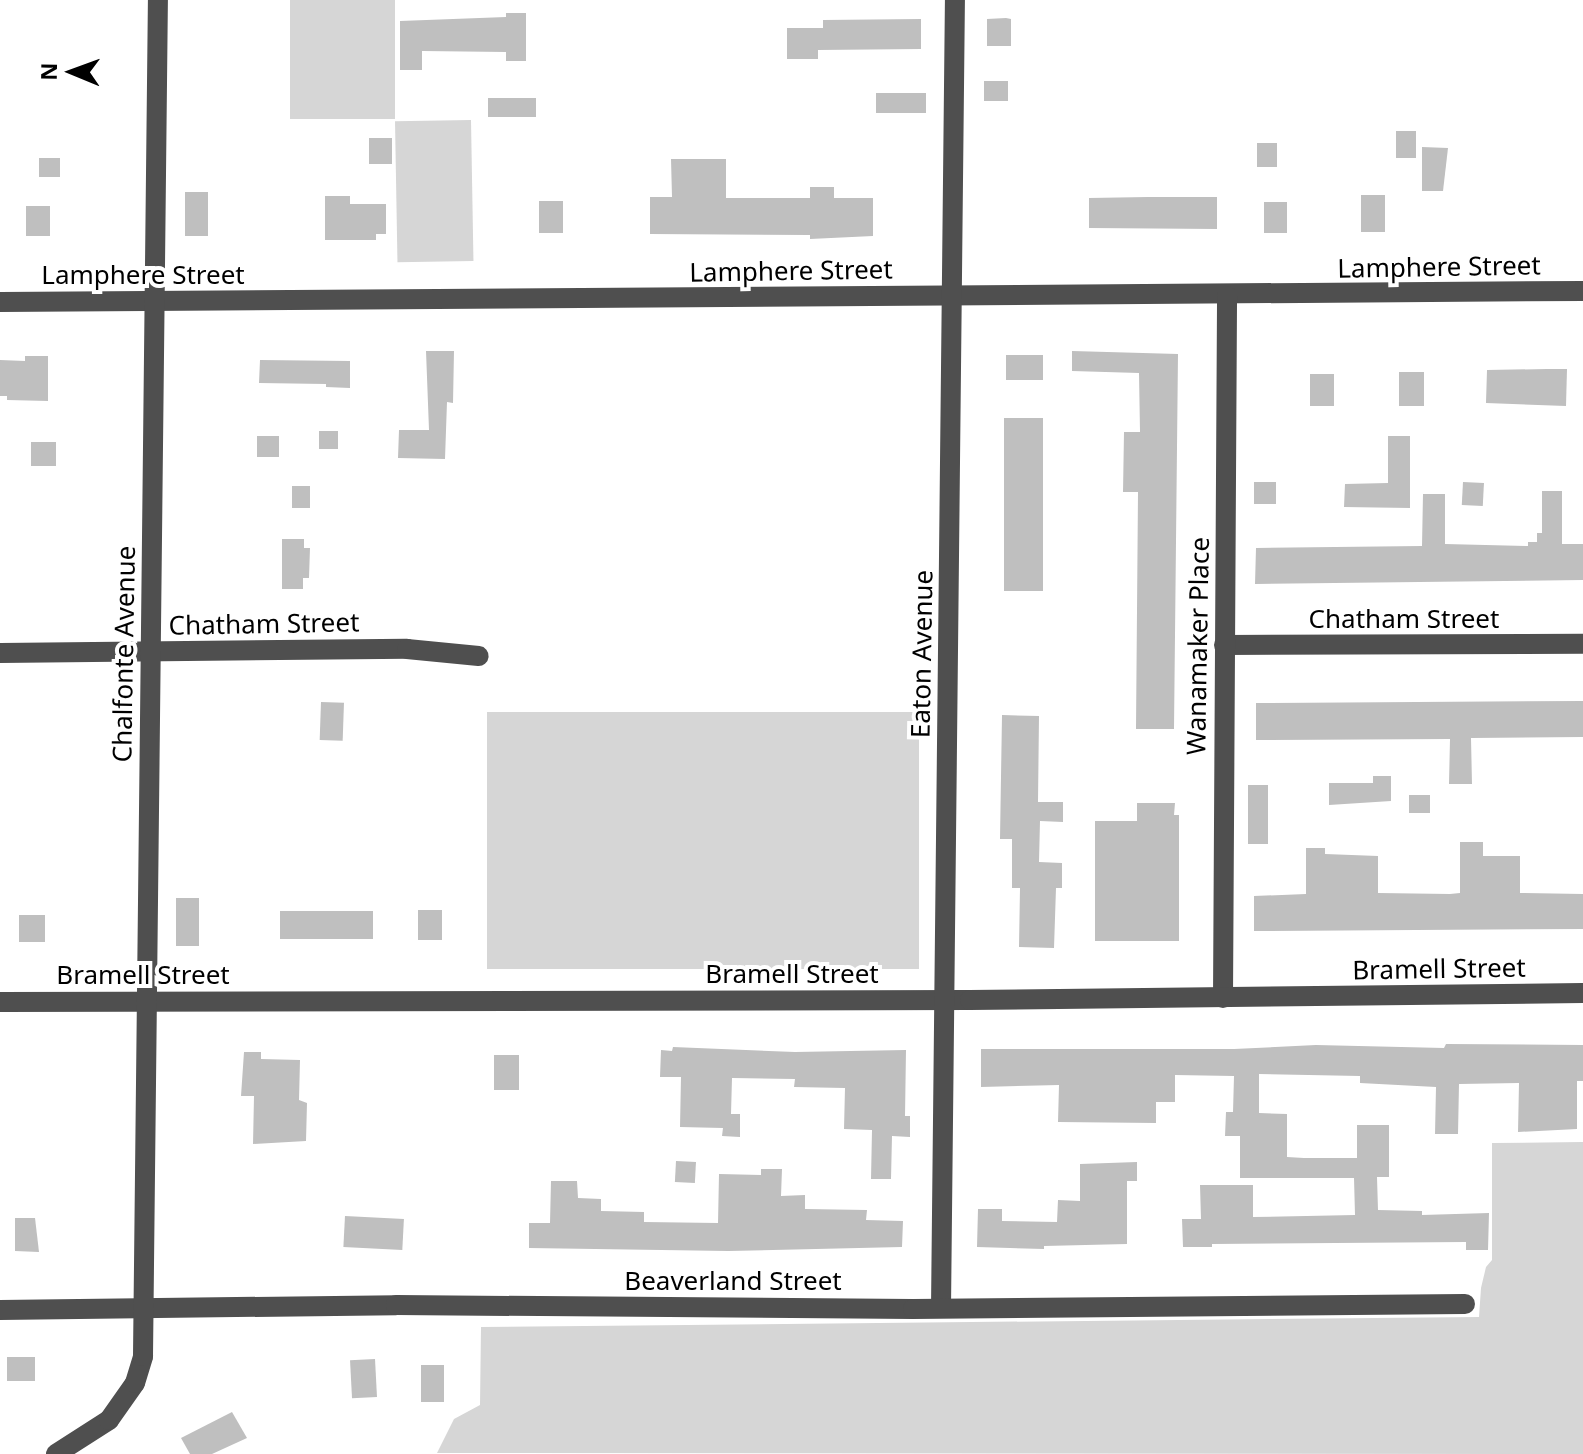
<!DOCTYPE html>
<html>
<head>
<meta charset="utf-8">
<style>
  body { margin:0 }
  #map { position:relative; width:1583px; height:1454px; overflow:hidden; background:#fff; font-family:"Noto Sans",sans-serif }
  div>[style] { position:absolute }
  .green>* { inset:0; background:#d6d6d6; transform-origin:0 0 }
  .building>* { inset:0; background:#bfbfbf; transform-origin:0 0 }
  .minor>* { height:20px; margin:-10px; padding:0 10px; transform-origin:10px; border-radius:10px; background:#4f4f4f }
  span { translate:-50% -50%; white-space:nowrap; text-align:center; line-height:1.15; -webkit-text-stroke:8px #fff; paint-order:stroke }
  .street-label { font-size:26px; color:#000 }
  .north { position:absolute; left:32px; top:32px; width:80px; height:80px; -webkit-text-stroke:6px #fff; paint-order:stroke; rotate:271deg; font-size:22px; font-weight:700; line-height:32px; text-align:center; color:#000 }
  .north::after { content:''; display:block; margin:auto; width:28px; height:36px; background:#000; clip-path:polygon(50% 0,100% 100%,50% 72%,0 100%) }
</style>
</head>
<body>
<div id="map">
  <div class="green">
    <i style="left:290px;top:0;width:105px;height:119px"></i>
    <i style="left:471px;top:120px;width:141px;height:76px;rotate:89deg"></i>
    <i style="left:487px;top:712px;width:432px;height:257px"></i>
    <i style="clip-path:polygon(1583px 1142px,1583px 1454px,437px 1453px,454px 1419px,480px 1405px,481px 1327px,1479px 1317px,1481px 1288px,1486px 1267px,1492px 1260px,1492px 1143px)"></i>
  </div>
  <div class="building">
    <i style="clip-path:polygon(506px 13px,526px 13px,526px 61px,506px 61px,506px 52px,422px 51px,422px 70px,400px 70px,400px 21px,506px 17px)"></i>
    <i style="clip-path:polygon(1006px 18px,1011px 19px,1011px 46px,987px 46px,987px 19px)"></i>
    <i style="clip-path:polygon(921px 19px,921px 49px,818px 50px,818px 59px,787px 59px,787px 28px,823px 28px,823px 20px)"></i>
    <i style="left:984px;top:81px;width:24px;height:20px"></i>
    <i style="left:926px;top:93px;width:20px;height:50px;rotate:90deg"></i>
    <i style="left:488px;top:98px;width:48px;height:19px"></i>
    <i style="left:1396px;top:131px;width:20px;height:27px"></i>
    <i style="left:369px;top:138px;width:23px;height:26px"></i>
    <i style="left:1257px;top:143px;width:20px;height:24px"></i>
    <i style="clip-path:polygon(1422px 147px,1448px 148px,1443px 191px,1422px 191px)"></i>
    <i style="left:39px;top:158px;width:21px;height:19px"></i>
    <i style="clip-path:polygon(671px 159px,726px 159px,726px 198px,810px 198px,810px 187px,834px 187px,834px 198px,873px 198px,873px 236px,810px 239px,810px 235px,650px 234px,650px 197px,672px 197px)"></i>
    <i style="left:185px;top:192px;width:23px;height:44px"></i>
    <i style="left:1361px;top:195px;width:24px;height:37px"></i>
    <i style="clip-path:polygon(325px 196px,350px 196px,350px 204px,386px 204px,386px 234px,376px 234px,376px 240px,325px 240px)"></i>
    <i style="clip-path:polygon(1148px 197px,1217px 197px,1217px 229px,1089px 228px,1089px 198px)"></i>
    <i style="left:539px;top:201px;width:24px;height:32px"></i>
    <i style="left:1264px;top:202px;width:23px;height:31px"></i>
    <i style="left:26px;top:206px;width:24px;height:30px"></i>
    <i style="clip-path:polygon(426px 351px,454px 351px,453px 403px,447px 402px,445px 459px,398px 458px,399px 430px,429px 430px)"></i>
    <i style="clip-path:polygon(1072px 351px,1178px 354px,1174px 729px,1136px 729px,1138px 492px,1123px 492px,1124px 432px,1140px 432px,1139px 373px,1072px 371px)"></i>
    <i style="left:1006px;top:355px;width:37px;height:25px"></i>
    <i style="clip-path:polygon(25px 356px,48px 356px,48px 401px,7px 400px,7px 396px,0 396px,0 360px,25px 361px)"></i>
    <i style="clip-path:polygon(260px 360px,350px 361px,350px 388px,326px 387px,326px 384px,259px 383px)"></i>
    <i style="clip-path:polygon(1547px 369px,1567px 369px,1566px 406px,1486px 403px,1487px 370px)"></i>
    <i style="left:1399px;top:372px;width:25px;height:34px"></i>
    <i style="left:1310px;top:374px;width:24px;height:32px"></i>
    <i style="left:1004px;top:418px;width:39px;height:173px"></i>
    <i style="left:319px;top:431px;width:19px;height:18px"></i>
    <i style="left:257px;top:436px;width:22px;height:21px"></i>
    <i style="clip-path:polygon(1388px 436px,1410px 436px,1410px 508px,1344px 507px,1345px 484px,1388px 483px)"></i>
    <i style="left:31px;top:442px;width:25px;height:24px"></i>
    <i style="left:1254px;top:482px;width:22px;height:22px"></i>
    <i style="left:1463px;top:482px;width:21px;height:23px;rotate:3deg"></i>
    <i style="left:292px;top:486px;width:18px;height:22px"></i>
    <i style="clip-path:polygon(1542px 491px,1562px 491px,1562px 544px,1583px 544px,1583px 580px,1255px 584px,1256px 548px,1422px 546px,1423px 494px,1445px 494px,1445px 544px,1528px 546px,1528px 542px,1537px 542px,1537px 533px,1542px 533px)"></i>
    <i style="clip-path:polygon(282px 539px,304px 539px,304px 548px,310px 548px,309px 578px,303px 578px,303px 589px,282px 589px)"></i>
    <i style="clip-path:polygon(1583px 701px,1583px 737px,1471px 738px,1472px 784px,1449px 784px,1450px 739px,1256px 740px,1256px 703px)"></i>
    <i style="left:321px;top:702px;width:23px;height:38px;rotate:2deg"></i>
    <i style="clip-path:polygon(1002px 715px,1039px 716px,1038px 802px,1063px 802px,1063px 822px,1040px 821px,1039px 862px,1062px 863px,1062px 888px,1056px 888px,1054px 948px,1019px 947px,1020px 888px,1012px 888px,1012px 839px,1000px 839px)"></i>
    <i style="clip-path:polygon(1373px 776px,1391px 776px,1391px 801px,1329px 805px,1329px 783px,1373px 783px)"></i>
    <i style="left:1248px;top:785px;width:20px;height:59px"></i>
    <i style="left:1409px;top:795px;width:21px;height:18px"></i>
    <i style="clip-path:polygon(1137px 803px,1175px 803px,1174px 815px,1179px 815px,1179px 941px,1095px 941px,1095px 821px,1137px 821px)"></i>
    <i style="clip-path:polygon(1460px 842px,1483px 842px,1483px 856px,1520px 856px,1520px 893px,1583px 894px,1583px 929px,1254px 931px,1254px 896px,1306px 894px,1306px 848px,1325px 848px,1325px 854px,1378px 856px,1378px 893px,1450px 894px,1460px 893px)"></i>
    <i style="left:176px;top:898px;width:23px;height:48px"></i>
    <i style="left:418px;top:910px;width:24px;height:30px"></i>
    <i style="left:280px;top:911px;width:93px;height:28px"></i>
    <i style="left:19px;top:915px;width:26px;height:27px"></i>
    <i style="clip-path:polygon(1446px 1044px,1583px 1045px,1583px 1081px,1577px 1081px,1577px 1129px,1518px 1132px,1519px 1083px,1459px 1084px,1458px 1134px,1435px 1134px,1436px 1087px,1360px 1083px,1360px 1076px,1259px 1074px,1259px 1113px,1287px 1114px,1287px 1157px,1304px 1158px,1357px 1158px,1357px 1125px,1389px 1125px,1389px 1177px,1377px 1177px,1378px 1210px,1422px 1211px,1422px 1215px,1489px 1213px,1488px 1250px,1466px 1250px,1466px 1242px,1212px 1244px,1212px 1247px,1183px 1247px,1182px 1219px,1201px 1219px,1200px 1185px,1253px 1185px,1253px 1217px,1355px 1215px,1354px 1178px,1240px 1178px,1240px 1136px,1225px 1136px,1226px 1112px,1233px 1112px,1234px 1076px,1175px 1075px,1175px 1102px,1156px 1102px,1156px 1123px,1058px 1122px,1059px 1085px,981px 1087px,981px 1049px,1234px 1049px,1316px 1045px,1444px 1048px)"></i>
    <i style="clip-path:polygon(673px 1047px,795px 1052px,906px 1050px,905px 1116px,910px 1116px,910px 1137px,892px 1136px,891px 1179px,871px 1179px,872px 1130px,844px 1129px,845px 1088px,794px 1087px,795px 1079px,732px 1078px,731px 1114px,740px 1114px,740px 1137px,722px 1136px,723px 1128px,680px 1127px,681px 1077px,660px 1077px,661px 1050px,672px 1051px)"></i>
    <i style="clip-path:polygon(244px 1052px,261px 1052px,261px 1059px,300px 1060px,299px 1100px,307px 1103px,306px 1141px,253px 1144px,254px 1096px,241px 1096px)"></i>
    <i style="left:494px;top:1055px;width:25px;height:35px"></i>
    <i style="left:676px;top:1161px;width:20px;height:21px;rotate:3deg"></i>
    <i style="clip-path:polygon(1137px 1162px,1137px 1181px,1127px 1181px,1127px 1244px,1044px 1246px,1044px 1249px,977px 1247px,978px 1209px,1002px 1209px,1002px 1221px,1057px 1222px,1058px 1200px,1080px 1201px,1080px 1164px)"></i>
    <i style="clip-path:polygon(761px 1169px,782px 1169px,781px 1196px,805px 1195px,805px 1209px,867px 1210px,866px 1220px,903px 1221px,902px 1247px,728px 1251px,529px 1248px,529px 1223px,550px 1223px,551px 1181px,577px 1181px,578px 1198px,601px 1199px,601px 1211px,644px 1212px,644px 1222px,718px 1223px,719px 1174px,761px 1175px)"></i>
    <i style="left:345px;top:1216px;width:59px;height:31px;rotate:3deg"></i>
    <i style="clip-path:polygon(15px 1218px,35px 1218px,39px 1252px,15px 1251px)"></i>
    <i style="left:7px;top:1357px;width:28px;height:24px"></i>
    <i style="left:375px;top:1359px;width:38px;height:25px;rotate:87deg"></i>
    <i style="left:421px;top:1365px;width:23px;height:37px"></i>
    <i style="clip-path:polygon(232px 1412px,247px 1438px,212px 1454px,190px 1454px,181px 1438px)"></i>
  </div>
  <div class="minor">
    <i style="left:0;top:302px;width:1583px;rotate:-0.4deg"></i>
    <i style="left:1224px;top:645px;width:359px;rotate:-0.2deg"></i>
    <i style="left:0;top:653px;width:407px;rotate:-0.6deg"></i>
    <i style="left:407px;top:649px;width:72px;rotate:5.6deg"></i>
    <i style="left:1223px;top:998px;width:702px;rotate:-89.67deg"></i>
    <i style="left:0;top:1002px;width:970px;rotate:-0.12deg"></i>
    <i style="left:970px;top:1000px;width:613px;rotate:-0.65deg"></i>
    <i style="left:941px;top:1308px;width:1308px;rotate:-89.39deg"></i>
    <i style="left:0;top:1310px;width:396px;rotate:-0.7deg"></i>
    <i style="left:396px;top:1305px;width:517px;rotate:0.44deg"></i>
    <i style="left:913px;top:1309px;width:552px;rotate:-0.52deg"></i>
    <i style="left:56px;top:1454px;width:63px;rotate:-32.7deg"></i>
    <i style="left:109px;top:1420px;width:45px;rotate:-54.9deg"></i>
    <i style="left:135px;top:1383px;width:28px;rotate:-73deg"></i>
    <i style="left:143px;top:1356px;width:1356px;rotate:-89.37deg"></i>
  </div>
  <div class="street-label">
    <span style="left:1439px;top:267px;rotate:-1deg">Lamphere Street</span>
    <span style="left:791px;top:271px;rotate:-1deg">Lamphere Street</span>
    <span style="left:143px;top:275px">Lamphere Street</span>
    <span style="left:1404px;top:619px">Chatham Street</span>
    <span style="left:264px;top:624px;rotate:-1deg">Chatham Street</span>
    <span style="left:1198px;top:646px;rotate:-89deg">Wanamaker Place</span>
    <span style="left:124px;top:654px;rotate:-89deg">Chalfonte Avenue</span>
    <span style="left:922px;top:654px;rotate:-89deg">Eaton Avenue</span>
    <span style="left:1439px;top:969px;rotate:-1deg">Bramell Street</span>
    <span style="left:792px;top:974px">Bramell Street</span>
    <span style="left:143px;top:975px">Bramell Street</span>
    <span style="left:733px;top:1281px">Beaverland Street</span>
  </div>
  <div class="north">N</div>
</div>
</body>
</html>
